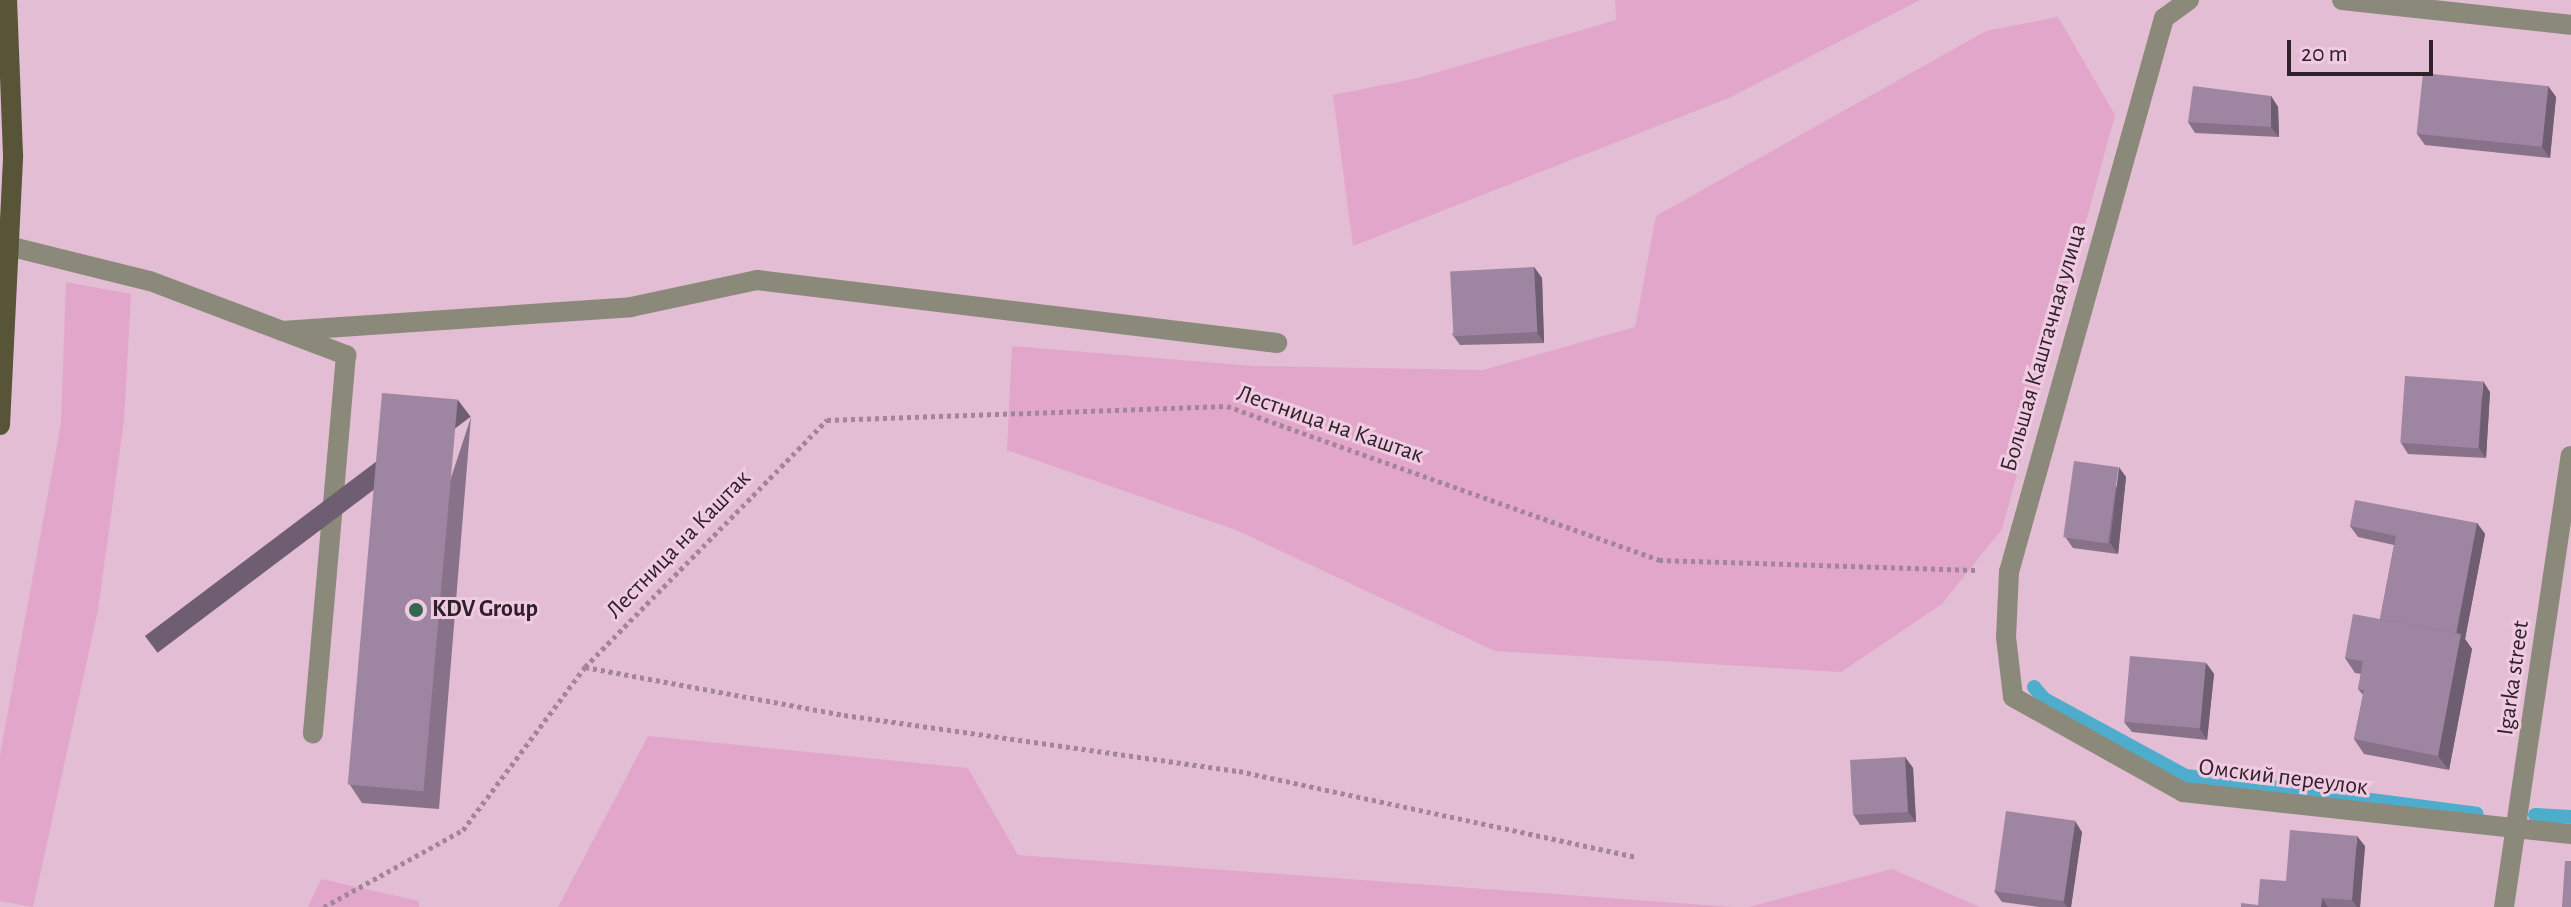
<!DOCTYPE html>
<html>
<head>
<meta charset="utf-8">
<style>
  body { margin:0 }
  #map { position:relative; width:2571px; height:907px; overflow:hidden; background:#e2bdd3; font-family:"Alegreya Sans",sans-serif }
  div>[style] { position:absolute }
  .green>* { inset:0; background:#e3a6cb }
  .stream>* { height:14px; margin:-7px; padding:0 7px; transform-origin:7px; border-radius:7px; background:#4eadcc }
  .path>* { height:5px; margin-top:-2.5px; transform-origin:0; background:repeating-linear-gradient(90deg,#a28697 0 4px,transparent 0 8px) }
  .lane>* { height:20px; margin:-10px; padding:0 10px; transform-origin:10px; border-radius:10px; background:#8b897a }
  .street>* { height:20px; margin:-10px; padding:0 10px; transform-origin:10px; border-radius:10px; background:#8b897a }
  .primary>* { height:20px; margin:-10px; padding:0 10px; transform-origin:10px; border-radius:10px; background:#575438 }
  .wall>* { inset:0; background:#88728a }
  .shaded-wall>* { inset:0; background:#6f5d71; transform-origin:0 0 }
  .building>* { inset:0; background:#9e85a1; transform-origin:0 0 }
  .dots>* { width:22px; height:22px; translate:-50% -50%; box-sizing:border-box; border:4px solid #efcae0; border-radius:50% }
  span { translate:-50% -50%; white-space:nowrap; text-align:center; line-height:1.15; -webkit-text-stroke:6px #efcae0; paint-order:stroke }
  .street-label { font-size:24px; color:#2f2129 }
  .poi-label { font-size:24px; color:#2f2129; font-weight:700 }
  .left { translate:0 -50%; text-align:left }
  .scale { position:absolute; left:2287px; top:40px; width:146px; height:36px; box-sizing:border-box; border:4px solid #2f2129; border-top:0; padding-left:10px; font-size:24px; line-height:28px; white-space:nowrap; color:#2f2129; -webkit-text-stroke:6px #efcae0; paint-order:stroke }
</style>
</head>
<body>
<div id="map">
  <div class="green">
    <i style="clip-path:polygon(1615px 0,1920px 0,1731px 97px,1353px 246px,1333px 95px,1418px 78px,1616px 20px)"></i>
    <i style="clip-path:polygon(2058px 17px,2115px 115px,2002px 529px,1942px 604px,1841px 672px,1495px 651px,1236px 530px,1007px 450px,1012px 346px,1254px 366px,1483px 370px,1635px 327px,1656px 216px,1986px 31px)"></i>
    <i style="clip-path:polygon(66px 282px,131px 294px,124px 420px,98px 610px,33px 907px,0 901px,0 755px,61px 423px)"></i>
    <i style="clip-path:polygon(648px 736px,968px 768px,1018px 855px,1732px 907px,558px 907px)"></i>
    <i style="clip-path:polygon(1892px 869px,1980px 907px,1749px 907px)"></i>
    <i style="clip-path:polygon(321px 879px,419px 901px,419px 907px,308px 907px)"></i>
  </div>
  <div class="stream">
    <i style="left:2034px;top:687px;width:16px;rotate:50deg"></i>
    <i style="left:2044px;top:699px;width:162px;rotate:28.5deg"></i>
    <i style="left:2186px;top:776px;width:293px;rotate:7.4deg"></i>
    <i style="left:2535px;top:815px;width:36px;rotate:3deg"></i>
  </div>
  <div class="path">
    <i style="left:585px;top:667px;width:346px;rotate:-45.6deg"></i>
    <i style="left:827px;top:420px;width:400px;rotate:-2deg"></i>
    <i style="left:1227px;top:406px;width:459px;rotate:19.6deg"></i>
    <i style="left:1659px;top:560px;width:317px;rotate:1.8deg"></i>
    <i style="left:324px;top:907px;width:159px;rotate:-29deg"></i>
    <i style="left:463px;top:830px;width:204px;rotate:-53.2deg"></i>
    <i style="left:585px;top:667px;width:263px;rotate:10.5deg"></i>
    <i style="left:844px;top:715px;width:399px;rotate:8.1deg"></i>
    <i style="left:1239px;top:771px;width:407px;rotate:12.2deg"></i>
  </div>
  <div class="lane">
    <i style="left:0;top:244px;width:154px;rotate:13.9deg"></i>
    <i style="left:150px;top:281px;width:210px;rotate:20.7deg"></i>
    <i style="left:346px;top:355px;width:380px;rotate:95deg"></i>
    <i style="left:282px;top:331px;width:350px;rotate:-3.9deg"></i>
    <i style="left:631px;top:307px;width:129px;rotate:-12.1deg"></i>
    <i style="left:757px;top:280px;width:524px;rotate:6.91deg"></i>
  </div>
  <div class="street">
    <i style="left:2189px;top:0;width:31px;rotate:144deg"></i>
    <i style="left:2164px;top:18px;width:575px;rotate:105.63deg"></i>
    <i style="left:2009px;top:572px;width:65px;rotate:92.6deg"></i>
    <i style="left:2006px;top:637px;width:60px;rotate:83.3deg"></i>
    <i style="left:2013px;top:697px;width:195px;rotate:29.2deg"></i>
    <i style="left:2183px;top:792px;width:390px;rotate:6.2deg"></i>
    <i style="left:2342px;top:0;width:230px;rotate:6.2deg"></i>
    <i style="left:2504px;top:907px;width:456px;rotate:-81.6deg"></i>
  </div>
  <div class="primary">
    <i style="left:0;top:425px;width:270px;rotate:-87.2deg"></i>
    <i style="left:13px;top:155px;width:155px;rotate:-92.2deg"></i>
  </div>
  <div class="wall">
    <i style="clip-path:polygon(2548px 86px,2556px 97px,2550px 158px,2425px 145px,2417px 134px)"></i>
    <i style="clip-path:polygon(2271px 96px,2278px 107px,2279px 137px,2195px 133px,2188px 122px)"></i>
    <i style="clip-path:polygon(1534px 267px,1542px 278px,1544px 343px,1460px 345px,1452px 334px)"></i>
    <i style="clip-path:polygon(2490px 392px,2486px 458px,2408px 454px,2401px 443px)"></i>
    <i style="clip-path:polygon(471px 417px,439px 809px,362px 803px,350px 785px)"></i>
    <i style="clip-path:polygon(2126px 477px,2118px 554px,2073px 548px,2066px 538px)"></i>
    <i style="clip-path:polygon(2477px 523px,2485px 534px,2465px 639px,2472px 649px,2449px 770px,2364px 754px,2354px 739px,2363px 695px,2358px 689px,2361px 674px,2355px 673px,2345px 658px,2380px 619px,2394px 545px,2358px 537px,2350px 526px)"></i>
    <i style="clip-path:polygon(2206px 663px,2214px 674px,2207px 740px,2132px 732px,2124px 722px)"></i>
    <i style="clip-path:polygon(1905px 757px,1913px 768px,1916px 822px,1860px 825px,1853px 814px)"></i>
    <i style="clip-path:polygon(2082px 832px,2071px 907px,2039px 907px,2002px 902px,1994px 891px)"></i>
    <i style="clip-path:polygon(2365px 846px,2360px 907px,2241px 907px,2258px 905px)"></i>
  </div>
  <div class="shaded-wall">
    <i style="clip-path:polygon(2548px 86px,2556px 97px,2550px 158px,2542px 147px)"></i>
    <i style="clip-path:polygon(2271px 96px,2278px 107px,2279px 137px,2271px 127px)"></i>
    <i style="clip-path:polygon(1534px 267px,1542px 278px,1544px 343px,1537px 332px)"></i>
    <i style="clip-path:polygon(2483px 381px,2490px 392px,2486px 458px,2479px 448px)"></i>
    <i style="left:458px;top:400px;width:21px;height:392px;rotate:53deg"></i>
    <i style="clip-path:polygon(2119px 467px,2126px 477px,2118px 554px,2110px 543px)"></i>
    <i style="clip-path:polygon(2477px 523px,2485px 534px,2465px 639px,2472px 649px,2449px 770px,2438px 756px,2456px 637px)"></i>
    <i style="clip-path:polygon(2206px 663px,2214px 674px,2207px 740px,2200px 729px)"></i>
    <i style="clip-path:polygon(1905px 757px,1913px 768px,1916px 822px,1908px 812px)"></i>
    <i style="clip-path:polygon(2075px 821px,2082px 832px,2071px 907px,2067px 907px,2063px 901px)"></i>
    <i style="clip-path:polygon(2357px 836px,2365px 846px,2360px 907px,2357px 907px,2352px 900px)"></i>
    <i style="clip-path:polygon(2322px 898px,2328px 907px,2321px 907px)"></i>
  </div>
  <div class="building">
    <i style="left:2423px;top:73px;width:126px;height:61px;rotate:6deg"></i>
    <i style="clip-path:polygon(2193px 86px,2271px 96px,2271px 127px,2188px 122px)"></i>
    <i style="left:1534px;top:267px;width:65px;height:84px;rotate:87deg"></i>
    <i style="left:2405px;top:376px;width:78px;height:67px;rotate:4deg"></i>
    <i style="left:382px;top:393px;width:76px;height:393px;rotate:5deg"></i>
    <i style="left:2074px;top:461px;width:45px;height:77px;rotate:8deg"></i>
    <i style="clip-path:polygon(2355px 500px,2477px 523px,2456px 633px,2380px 619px,2396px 536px,2350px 526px)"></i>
    <i style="clip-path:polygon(2353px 614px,2461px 634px,2438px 756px,2354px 739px,2364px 690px,2358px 689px,2363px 661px,2345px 658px)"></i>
    <i style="left:2130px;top:656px;width:76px;height:66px;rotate:5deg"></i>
    <i style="left:1905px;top:757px;width:55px;height:55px;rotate:87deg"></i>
    <i style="left:2006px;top:811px;width:70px;height:81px;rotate:8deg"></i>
    <i style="clip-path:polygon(2290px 830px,2357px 836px,2352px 900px,2322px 898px,2321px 907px,2241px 907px,2241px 903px,2258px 905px,2260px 879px,2286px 881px)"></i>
    <i style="clip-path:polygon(2565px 861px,2571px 861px,2571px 907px,2562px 907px)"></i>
  </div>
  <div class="dots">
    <i style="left:416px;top:610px;background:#326a51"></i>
  </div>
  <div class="street-label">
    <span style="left:2044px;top:348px;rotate:-74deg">Большая Каштачная улица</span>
    <span style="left:1330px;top:425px;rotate:19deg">Лестница на Каштак</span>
    <span style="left:679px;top:545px;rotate:-46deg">Лестница на Каштак</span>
    <span style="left:2514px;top:678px;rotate:-82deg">Igarka street</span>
    <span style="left:2283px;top:778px;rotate:7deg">Омский переулок</span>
  </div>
  <div class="poi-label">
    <span class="left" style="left:432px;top:610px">KDV Group</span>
  </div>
  <div class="scale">20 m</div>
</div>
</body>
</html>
